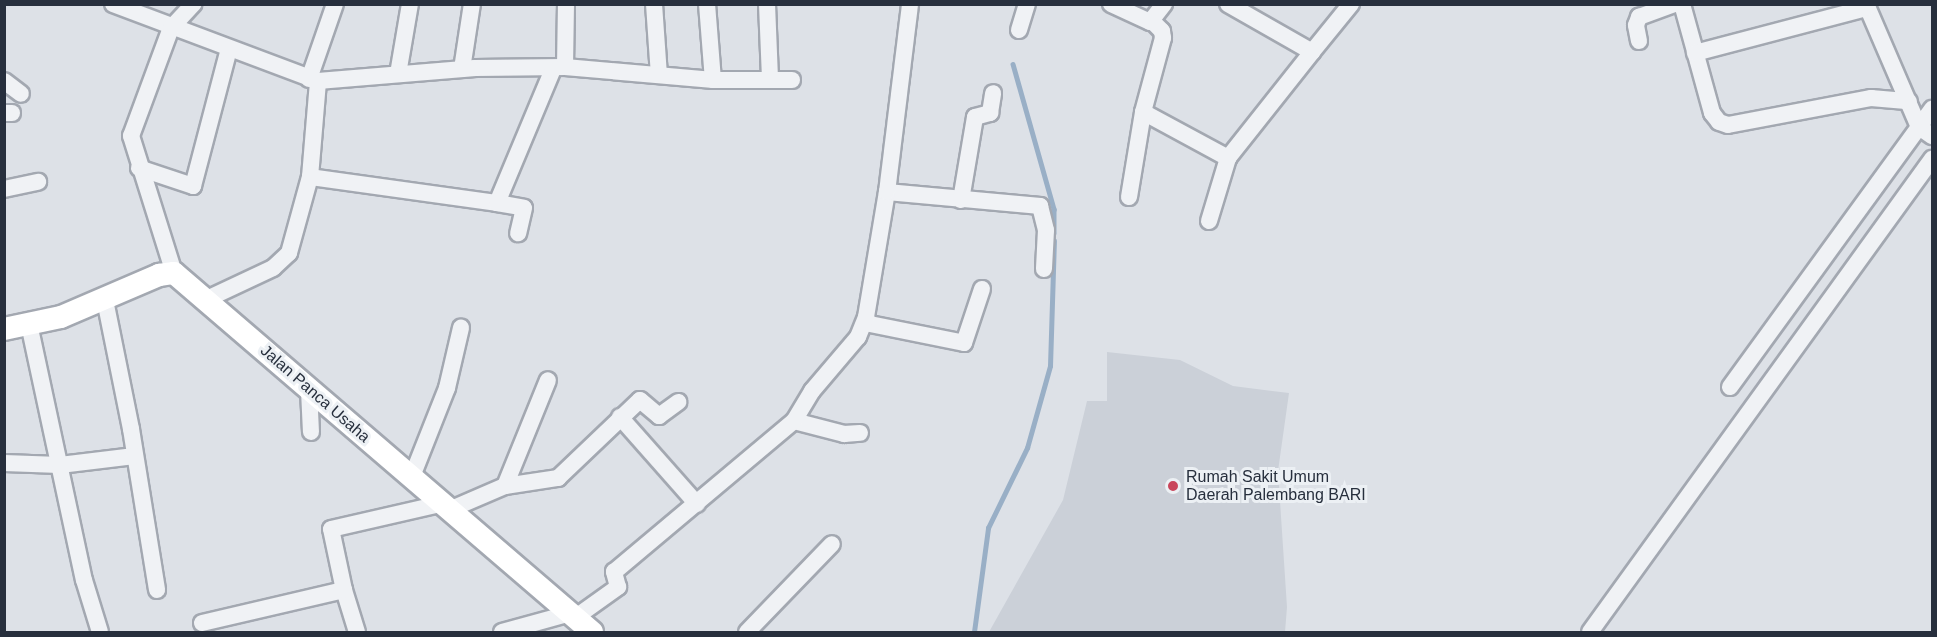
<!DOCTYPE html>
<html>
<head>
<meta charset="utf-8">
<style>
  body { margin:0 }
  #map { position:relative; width:1937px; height:637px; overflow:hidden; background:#dde1e7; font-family:Helvetica,sans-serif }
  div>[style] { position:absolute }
  .built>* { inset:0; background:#cbd0d8 }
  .stream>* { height:4.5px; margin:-2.25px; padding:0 2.25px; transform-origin:2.25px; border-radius:2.25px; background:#99afc6 }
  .roads { filter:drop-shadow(2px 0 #a3a8b1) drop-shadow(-2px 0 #a3a8b1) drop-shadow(0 2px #a3a8b1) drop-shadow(0 -2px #a3a8b1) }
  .street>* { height:16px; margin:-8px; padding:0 8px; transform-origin:8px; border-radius:8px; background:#f0f2f5 }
  .secondary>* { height:22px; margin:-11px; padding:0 11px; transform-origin:11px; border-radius:11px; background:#fff }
  .dots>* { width:16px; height:16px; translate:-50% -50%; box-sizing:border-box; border:3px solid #ecf0f4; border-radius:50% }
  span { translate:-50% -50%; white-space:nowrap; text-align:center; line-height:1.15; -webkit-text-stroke:6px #ecf0f4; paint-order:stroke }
  .street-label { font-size:16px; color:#272f3d }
  .poi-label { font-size:16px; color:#272f3d }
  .left { translate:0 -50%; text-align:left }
  .frame { position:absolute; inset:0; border:6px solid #272f3d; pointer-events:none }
</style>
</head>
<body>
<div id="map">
  <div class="built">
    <i style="clip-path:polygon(1107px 352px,1180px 360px,1233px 386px,1289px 393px,1278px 471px,1287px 607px,1285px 632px,989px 632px,1063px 500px,1087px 401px,1107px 401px)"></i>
  </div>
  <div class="stream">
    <i style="left:1013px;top:64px;width:151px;rotate:74.2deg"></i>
    <i style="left:1054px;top:209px;width:24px;rotate:90deg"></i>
    <i style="left:974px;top:632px;width:105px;rotate:-82.3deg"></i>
    <i style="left:988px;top:528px;width:89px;rotate:-64deg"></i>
    <i style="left:1027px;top:448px;width:85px;rotate:-74.3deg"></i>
    <i style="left:1050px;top:366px;width:125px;rotate:-88.2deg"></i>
  </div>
  <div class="roads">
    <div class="street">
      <i style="left:113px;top:4px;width:219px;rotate:20.6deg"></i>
      <i style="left:318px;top:81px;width:158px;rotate:-4.7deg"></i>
      <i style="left:475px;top:68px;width:90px;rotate:-0.6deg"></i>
      <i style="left:565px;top:67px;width:149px;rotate:5deg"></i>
      <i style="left:713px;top:80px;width:79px"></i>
      <i style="left:654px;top:4px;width:71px;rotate:86deg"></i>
      <i style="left:707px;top:4px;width:76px;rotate:85.5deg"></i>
      <i style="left:767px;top:4px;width:76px;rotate:87.7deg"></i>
      <i style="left:1111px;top:4px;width:43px;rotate:24.8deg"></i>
      <i style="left:1150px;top:22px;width:23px;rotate:-52deg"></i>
      <i style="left:1228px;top:4px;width:97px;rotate:29.7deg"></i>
      <i style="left:1312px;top:52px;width:62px;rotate:-50.9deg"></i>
      <i style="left:1682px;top:4px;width:113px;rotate:74.6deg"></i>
      <i style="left:1712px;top:113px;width:11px;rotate:52deg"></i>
      <i style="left:1719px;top:122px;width:9px;rotate:18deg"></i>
      <i style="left:1728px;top:125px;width:146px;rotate:-10.7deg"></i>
      <i style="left:1871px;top:98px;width:38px;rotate:5deg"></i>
      <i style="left:1866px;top:4px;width:134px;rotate:66.7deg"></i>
      <i style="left:1919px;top:127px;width:16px;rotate:35deg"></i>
      <i style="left:1019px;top:30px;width:27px;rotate:-73deg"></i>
      <i style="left:1639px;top:41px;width:16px;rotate:-101deg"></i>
      <i style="left:1636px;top:25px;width:9px;rotate:-69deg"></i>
      <i style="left:1639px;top:17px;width:37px;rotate:-20deg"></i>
      <i style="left:1695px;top:53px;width:178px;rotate:-14.7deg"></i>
      <i style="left:565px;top:67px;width:63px;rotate:-89.1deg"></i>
      <i style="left:462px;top:69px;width:66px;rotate:-81.3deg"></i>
      <i style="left:398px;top:74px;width:71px;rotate:-80.3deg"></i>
      <i style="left:309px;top:79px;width:79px;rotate:-70.9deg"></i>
      <i style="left:4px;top:81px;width:21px;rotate:37deg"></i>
      <i style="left:1143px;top:112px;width:77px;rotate:-74.9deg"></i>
      <i style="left:1163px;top:38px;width:7px;rotate:-98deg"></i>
      <i style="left:1162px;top:31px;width:14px;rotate:-135deg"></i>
      <i style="left:4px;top:113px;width:8px"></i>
      <i style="left:139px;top:168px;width:57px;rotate:18.4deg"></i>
      <i style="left:193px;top:186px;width:142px;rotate:-75.3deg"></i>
      <i style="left:310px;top:177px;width:189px;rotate:7.9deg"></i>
      <i style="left:497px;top:203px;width:145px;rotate:-67.3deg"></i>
      <i style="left:4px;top:189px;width:35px;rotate:-12deg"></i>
      <i style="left:887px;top:192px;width:154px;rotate:5.2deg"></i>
      <i style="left:1040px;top:206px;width:25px;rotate:76deg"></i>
      <i style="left:1046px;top:230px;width:39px;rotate:93deg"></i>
      <i style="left:1129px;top:197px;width:86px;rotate:-80.6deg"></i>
      <i style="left:1143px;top:112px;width:97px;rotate:28.4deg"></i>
      <i style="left:1228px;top:158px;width:135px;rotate:-51.6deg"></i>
      <i style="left:961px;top:200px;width:84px;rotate:-80.4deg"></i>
      <i style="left:975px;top:117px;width:16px;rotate:-15deg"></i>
      <i style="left:990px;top:113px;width:20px;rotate:-81deg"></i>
      <i style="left:497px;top:203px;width:27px;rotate:10deg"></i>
      <i style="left:524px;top:208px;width:26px;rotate:103deg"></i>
      <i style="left:1209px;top:221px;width:66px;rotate:-73.2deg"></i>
      <i style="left:174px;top:273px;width:144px;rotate:-107.4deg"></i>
      <i style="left:131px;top:136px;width:115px;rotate:-69.7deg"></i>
      <i style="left:171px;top:28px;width:33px;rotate:-47deg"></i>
      <i style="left:207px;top:299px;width:73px;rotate:-25.2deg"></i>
      <i style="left:273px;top:268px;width:22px;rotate:-43deg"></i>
      <i style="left:289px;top:253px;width:79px;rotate:-74.6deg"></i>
      <i style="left:310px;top:177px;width:96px;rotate:-85.2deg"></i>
      <i style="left:105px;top:300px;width:132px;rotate:78.6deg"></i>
      <i style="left:131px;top:429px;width:163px;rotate:80.8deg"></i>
      <i style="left:865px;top:323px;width:101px;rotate:11.4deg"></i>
      <i style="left:964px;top:343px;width:57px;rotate:-71.6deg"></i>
      <i style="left:29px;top:324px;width:262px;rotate:77.9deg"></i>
      <i style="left:84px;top:580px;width:54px;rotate:72.9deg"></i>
      <i style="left:1730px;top:387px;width:344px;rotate:-54deg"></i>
      <i style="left:309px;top:390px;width:42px;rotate:87.3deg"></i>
      <i style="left:620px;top:417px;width:116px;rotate:48.5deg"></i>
      <i style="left:794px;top:421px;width:52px;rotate:14.6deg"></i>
      <i style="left:844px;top:434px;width:16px;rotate:-4deg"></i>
      <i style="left:4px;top:463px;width:56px;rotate:2deg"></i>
      <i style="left:60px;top:465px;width:75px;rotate:-6.9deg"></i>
      <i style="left:411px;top:479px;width:98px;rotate:-68.4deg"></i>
      <i style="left:447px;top:388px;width:62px;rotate:-76.9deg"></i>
      <i style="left:505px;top:486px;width:114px;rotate:-67.9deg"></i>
      <i style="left:449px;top:510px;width:61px;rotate:-23.2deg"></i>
      <i style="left:505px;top:486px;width:54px;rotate:-8.6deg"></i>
      <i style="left:558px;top:478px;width:113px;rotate:-43.6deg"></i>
      <i style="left:640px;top:400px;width:25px;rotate:40deg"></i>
      <i style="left:659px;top:416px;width:24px;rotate:-36deg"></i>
      <i style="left:344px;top:590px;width:44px;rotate:72.8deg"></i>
      <i style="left:576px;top:617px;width:52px;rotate:-35.5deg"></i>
      <i style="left:618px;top:587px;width:16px;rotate:-105deg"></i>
      <i style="left:614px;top:572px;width:235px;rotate:-40deg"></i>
      <i style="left:794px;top:421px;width:35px;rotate:-59deg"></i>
      <i style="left:812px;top:391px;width:71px;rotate:-49.6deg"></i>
      <i style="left:858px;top:337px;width:22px;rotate:-68deg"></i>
      <i style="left:866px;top:317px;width:127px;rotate:-80.5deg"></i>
      <i style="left:887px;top:192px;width:189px;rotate:-83deg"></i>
      <i style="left:202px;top:623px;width:146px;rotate:-13.1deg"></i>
      <i style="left:344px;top:590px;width:62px;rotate:-102deg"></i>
      <i style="left:331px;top:529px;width:112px;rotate:-12.9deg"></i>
      <i style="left:502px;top:632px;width:72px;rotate:-15.4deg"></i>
      <i style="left:747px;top:632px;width:122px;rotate:-46deg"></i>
      <i style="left:1590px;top:632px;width:584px;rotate:-54.13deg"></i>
    </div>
    <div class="secondary">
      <i style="left:4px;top:329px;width:58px;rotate:-11.9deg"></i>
      <i style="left:61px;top:317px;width:107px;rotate:-23.2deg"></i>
      <i style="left:159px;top:275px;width:15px;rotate:-8deg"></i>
      <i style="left:174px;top:273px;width:551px;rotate:40.66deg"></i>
    </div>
  </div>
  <div class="dots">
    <i style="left:1173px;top:486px;background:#c9455b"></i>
  </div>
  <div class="street-label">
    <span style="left:315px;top:394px;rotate:41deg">Jalan Panca Usaha</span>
  </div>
  <div class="poi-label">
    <span class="left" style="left:1186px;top:486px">Rumah Sakit Umum<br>Daerah Palembang BARI</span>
  </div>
  <div class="frame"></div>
</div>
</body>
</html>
